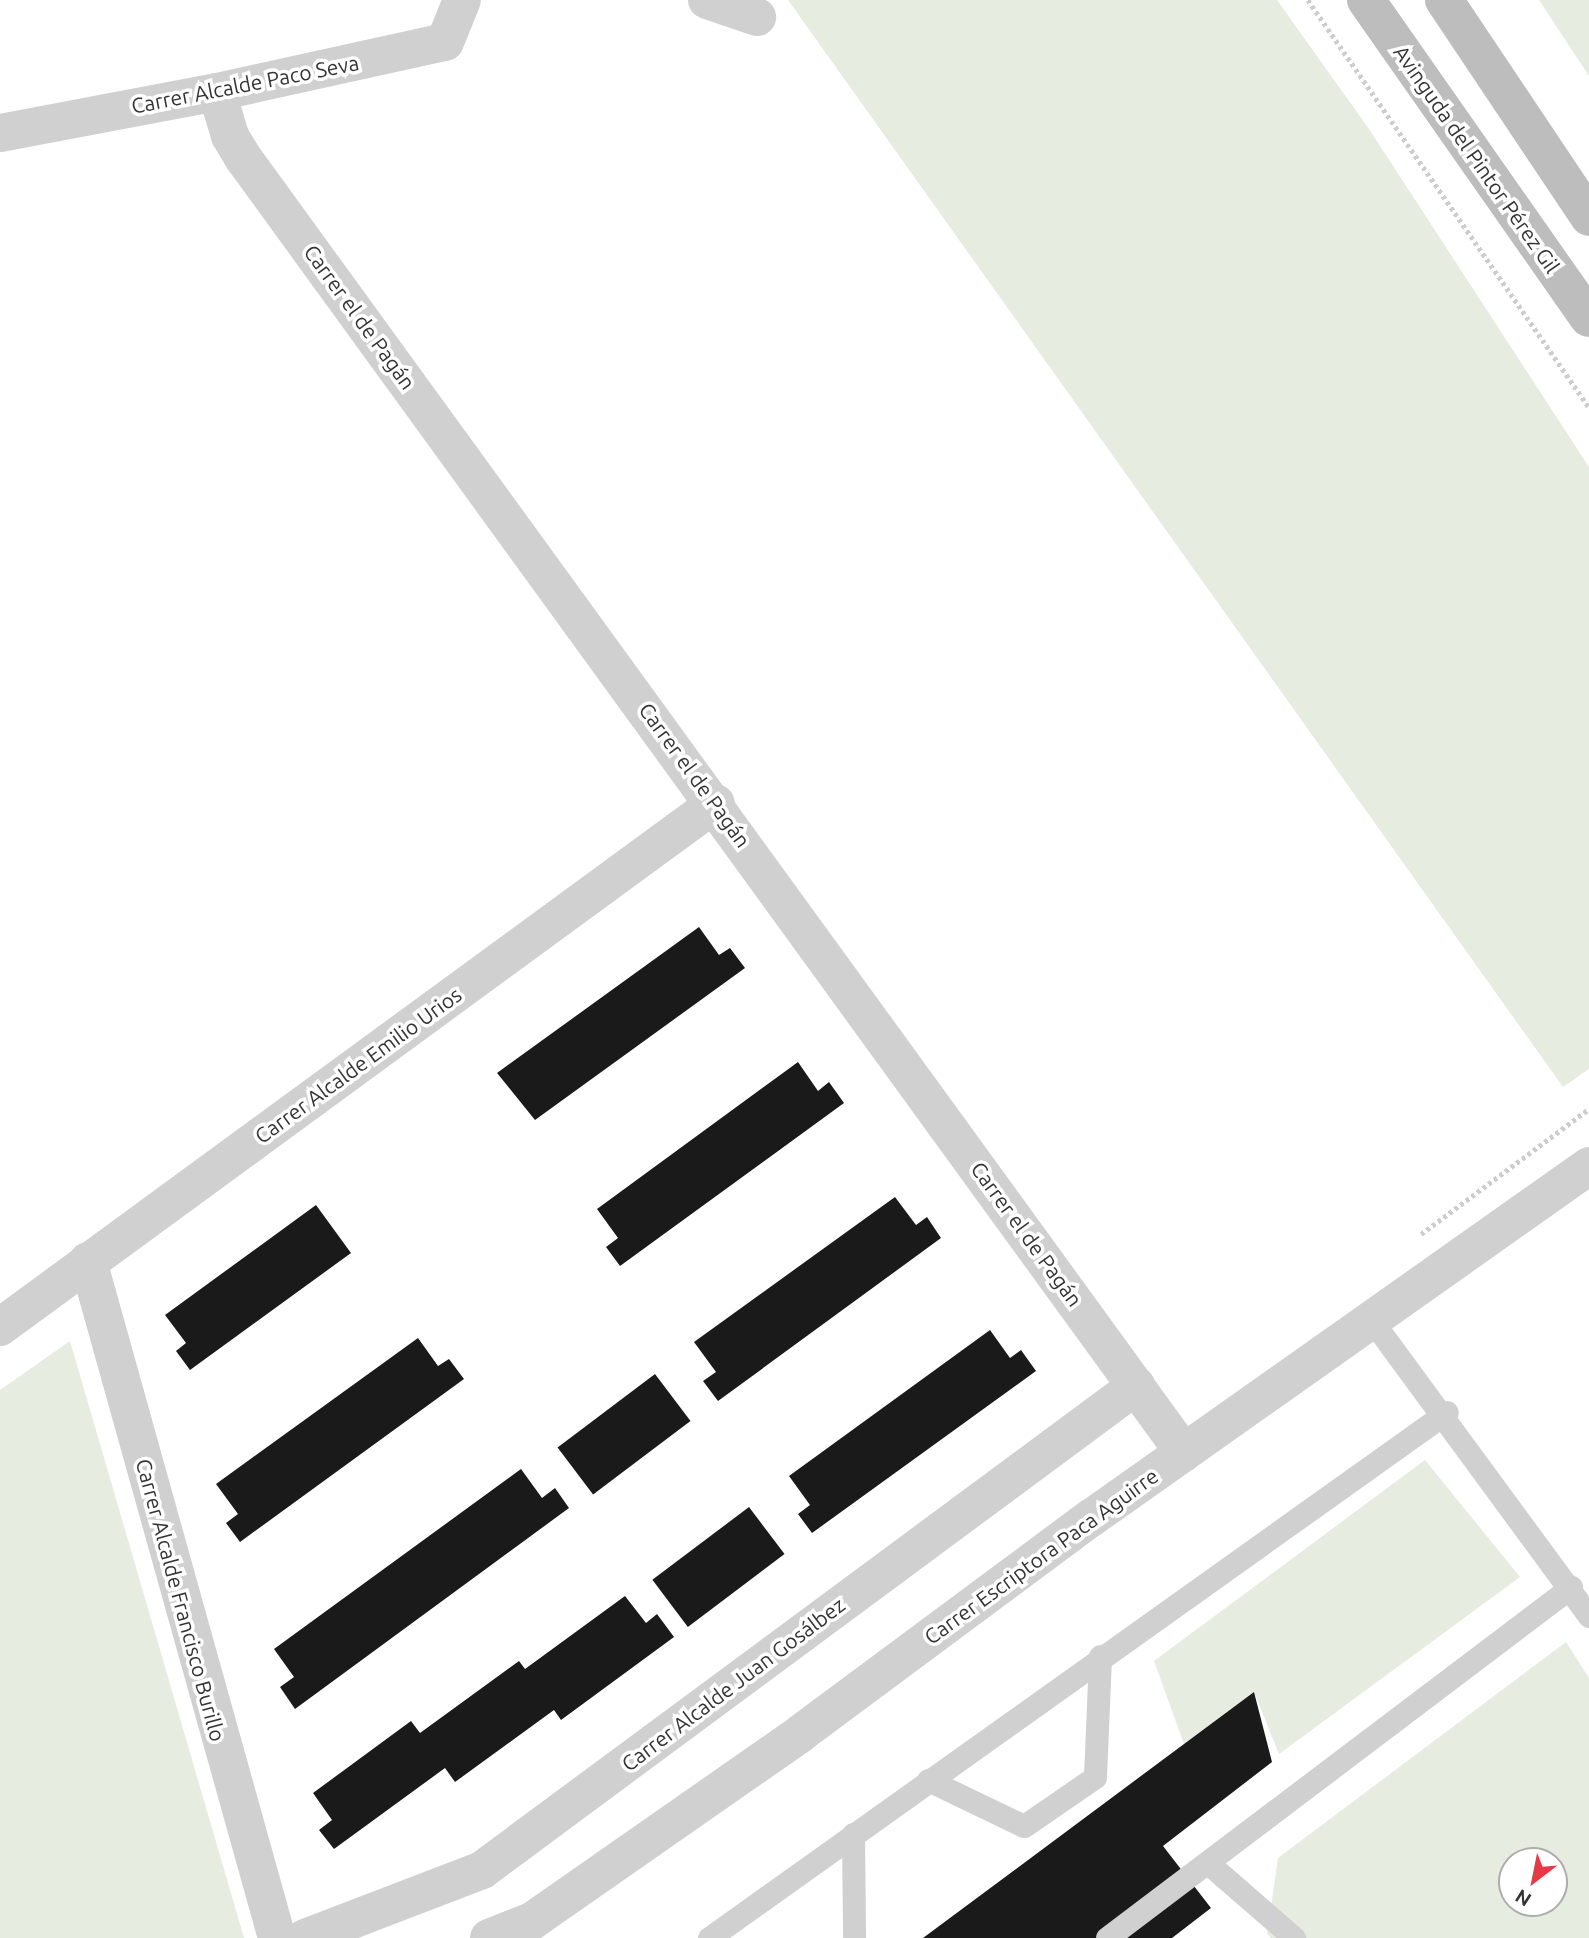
<!DOCTYPE html>
<html>
<head>
<meta charset="utf-8">
<style>
  body { margin:0 }
  #map { position:relative; width:1589px; height:1938px; overflow:hidden; background:#fff; font-family:Ubuntu,sans-serif }
  div>[style] { position:absolute }
  .green>* { inset:0; background:#e6ecdf }
  .building>* { inset:0; background:#1a1a1a; transform-origin:0 0 }
  .path>* { height:4.5px; margin-top:-2.25px; transform-origin:0; background:repeating-linear-gradient(90deg,#cdcdcd 0 3.5px,transparent 0 7px) }
  .service>* { height:23px; margin:-11.5px; padding:0 11.5px; transform-origin:11.5px; border-radius:11.5px; background:#d0d0d0 }
  .minor>* { height:38px; margin:-19px; padding:0 19px; transform-origin:19px; border-radius:19px; background:#d0d0d0 }
  .secondary>* { height:38px; margin:-19px; padding:0 19px; transform-origin:19px; border-radius:19px; background:#bdbdbd }
  span { translate:-50% -50%; white-space:nowrap; text-align:center; line-height:1.15; -webkit-text-stroke:7px #fff; paint-order:stroke }
  .street-label { font-size:21px; color:#333 }
  .north { position:absolute; left:1498px; top:1847px; width:70px; height:70px; box-sizing:border-box; background:#fff; border:2px solid #adadad; border-radius:50%; rotate:212deg; font-size:19px; font-weight:700; line-height:28px; text-align:center; color:#333 }
  .north::after { content:''; display:block; margin:auto; width:24px; height:32px; background:#e63946; clip-path:polygon(50% 0,100% 100%,50% 72%,0 100%) }
</style>
</head>
<body>
<div id="map">
  <div class="green">
    <i style="clip-path:polygon(788px 0,1277px 0,1369px 129px,1589px 467px,1589px 1069px,1563px 1087px)"></i>
    <i style="clip-path:polygon(1540px 0,1589px 0,1589px 76px,1539px 0)"></i>
    <i style="clip-path:polygon(70px 1341px,244px 1938px,0 1938px,0 1390px)"></i>
    <i style="clip-path:polygon(1425px 1460px,1520px 1577px,1279px 1754px,1254px 1692px,1184px 1744px,1154px 1661px)"></i>
    <i style="clip-path:polygon(evenodd,1566px 1642px,1589px 1678px,1589px 1938px,1271px 1938px,1267px 1934px,1278px 1858px,1566px 1642px,1512px 1861px,1554px 1861px,1554px 1903px,1512px 1903px,1512px 1861px)"></i>
  </div>
  <div class="building">
    <i style="clip-path:polygon(699px 927px,719px 955px,730px 948px,745px 968px,535px 1120px,497px 1073px)"></i>
    <i style="clip-path:polygon(798px 1062px,818px 1091px,829px 1082px,844px 1103px,620px 1266px,606px 1247px,618px 1238px,597px 1209px)"></i>
    <i style="clip-path:polygon(895px 1197px,916px 1225px,927px 1217px,941px 1238px,718px 1401px,703px 1381px,716px 1372px,694px 1342px)"></i>
    <i style="clip-path:polygon(316px 1205px,351px 1253px,190px 1370px,176px 1351px,186px 1343px,165px 1315px)"></i>
    <i style="clip-path:polygon(990px 1330px,1010px 1358px,1021px 1350px,1036px 1371px,812px 1533px,798px 1514px,810px 1505px,789px 1476px)"></i>
    <i style="clip-path:polygon(418px 1338px,438px 1366px,449px 1359px,464px 1379px,240px 1542px,226px 1523px,238px 1514px,216px 1484px)"></i>
    <i style="left:655px;top:1374px;width:59px;height:122px;rotate:53deg"></i>
    <i style="clip-path:polygon(521px 1469px,542px 1498px,555px 1488px,569px 1508px,295px 1709px,280px 1687px,294px 1677px,274px 1649px)"></i>
    <i style="left:749px;top:1507px;width:59px;height:121px;rotate:53deg"></i>
    <i style="clip-path:polygon(625px 1596px,646px 1623px,657px 1614px,674px 1637px,561px 1720px,554px 1710px,455px 1782px,445px 1768px,334px 1849px,319px 1830px,332px 1820px,313px 1793px,411px 1721px,420px 1733px,519px 1661px,525px 1669px)"></i>
    <i style="clip-path:polygon(1254px 1692px,1272px 1762px,1163px 1846px,1211px 1908px,1172px 1938px,923px 1938px)"></i>
  </div>
  <div class="path">
    <i style="left:1308px;top:0;width:495px;rotate:55.4deg"></i>
    <i style="left:1421px;top:1234px;width:209px;rotate:-36.7deg"></i>
  </div>
  <div class="service">
    <i style="left:1373px;top:1322px;width:365px;rotate:53.7deg"></i>
    <i style="left:928px;top:1780px;width:106px;rotate:25.6deg"></i>
    <i style="left:1024px;top:1826px;width:86px;rotate:-34.6deg"></i>
    <i style="left:1095px;top:1777px;width:121px;rotate:-87.6deg"></i>
    <i style="left:853px;top:1834px;width:104px;rotate:89.4deg"></i>
    <i style="left:1209px;top:1864px;width:113px;rotate:41deg"></i>
    <i style="left:709px;top:1938px;width:906px;rotate:-35.48deg"></i>
    <i style="left:1107px;top:1938px;width:582px;rotate:-37.11deg"></i>
  </div>
  <div class="minor">
    <i style="left:707px;top:0;width:53px;rotate:18.8deg"></i>
    <i style="left:217px;top:92px;width:46px;rotate:73.5deg"></i>
    <i style="left:230px;top:136px;width:27px;rotate:59deg"></i>
    <i style="left:244px;top:159px;width:1599px;rotate:54deg"></i>
    <i style="left:0;top:133px;width:221px;rotate:-10.7deg"></i>
    <i style="left:217px;top:92px;width:233px;rotate:-12.4deg"></i>
    <i style="left:445px;top:42px;width:45px;rotate:-68deg"></i>
    <i style="left:88px;top:1261px;width:703px;rotate:74.4deg"></i>
    <i style="left:0;top:1327px;width:887px;rotate:-36.2deg"></i>
    <i style="left:305px;top:1938px;width:190px;rotate:-21deg"></i>
    <i style="left:482px;top:1870px;width:814px;rotate:-36.5deg"></i>
    <i style="left:489px;top:1938px;width:46px;rotate:-21.6deg"></i>
    <i style="left:532px;top:1921px;width:328px;rotate:-34.9deg"></i>
    <i style="left:801px;top:1733px;width:361px;rotate:-36.6deg"></i>
    <i style="left:1091px;top:1518px;width:610px;rotate:-35.25deg"></i>
  </div>
  <div class="secondary">
    <i style="left:1366px;top:0;width:388px;rotate:55deg"></i>
    <i style="left:1444px;top:0;width:261px;rotate:56.2deg"></i>
  </div>
  <div class="street-label">
    <span style="left:245px;top:84px;rotate:-11deg">Carrer Alcalde Paco Seva</span>
    <span style="left:1477px;top:159px;rotate:55deg">Avinguda del Pintor Pérez Gil</span>
    <span style="left:360px;top:317px;rotate:54deg">Carrer el de Pagán</span>
    <span style="left:695px;top:775px;rotate:54deg">Carrer el de Pagán</span>
    <span style="left:358px;top:1065px;rotate:-36deg">Carrer Alcalde Emilio Urios</span>
    <span style="left:1027px;top:1234px;rotate:54deg">Carrer el de Pagán</span>
    <span style="left:1041px;top:1556px;rotate:-36deg">Carrer Escriptora Paca Aguirre</span>
    <span style="left:181px;top:1600px;rotate:75deg">Carrer Alcalde Francisco Burillo</span>
    <span style="left:733px;top:1684px;rotate:-37deg">Carrer Alcalde Juan Gosálbez</span>
  </div>
  <div class="north">N</div>
</div>
</body>
</html>
